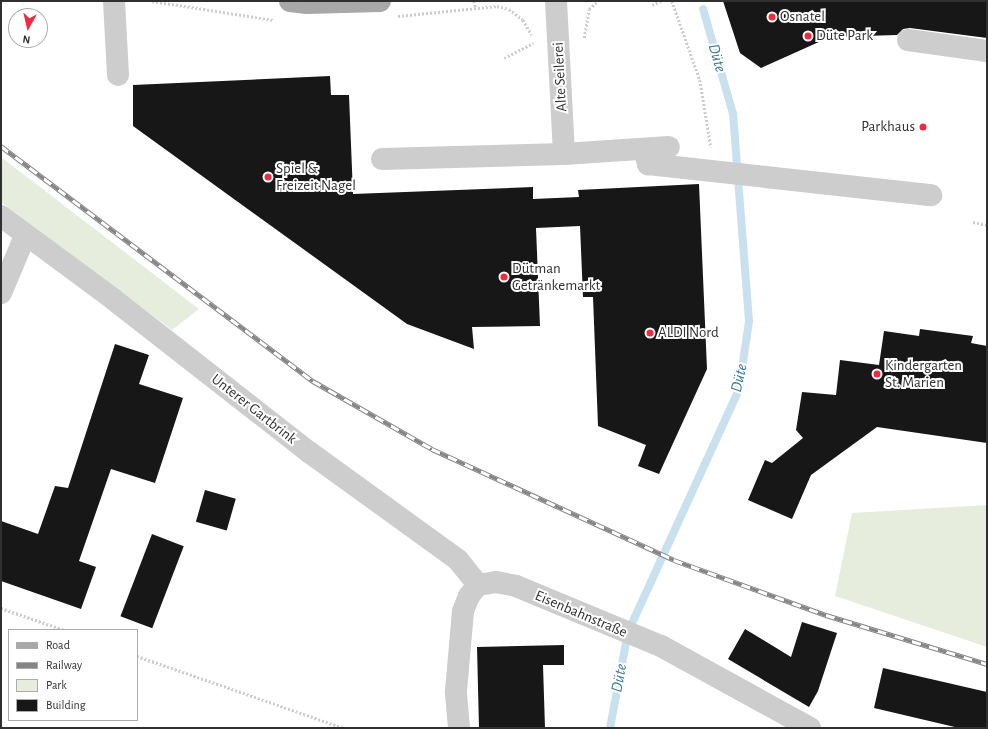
<!DOCTYPE html>
<html>
<head>
<meta charset="utf-8">
<style>
  body { margin:0 }
  #map { position:relative; width:988px; height:729px; overflow:hidden; background:#fff; font-family:"Alegreya Sans",sans-serif }
  div>[style] { position:absolute }
  .green>* { inset:0; background:#e7eddd }
  .stream>* { height:8px; margin:-4px; padding:0 4px; transform-origin:4px; border-radius:4px; background:#c9e1ee }
  .building>* { inset:0; background:#171717; transform-origin:0 0 }
  .path>* { height:2.5px; margin-top:-1.25px; transform-origin:0; background:repeating-linear-gradient(90deg,#cdcdcd 0 2px,transparent 0 4px) }
  .minor>* { height:22px; margin:-11px; padding:0 11px; transform-origin:11px; border-radius:11px; background:#cdcdcd }
  .major>* { height:22px; margin:-11px; padding:0 11px; transform-origin:11px; border-radius:11px; background:#a8a8a8 }
  .rail>* { height:4.5px; margin-top:-2.25px; transform-origin:0; background:repeating-linear-gradient(90deg,#fff 0 9px,#858585 0 18px); box-sizing:border-box; border-block:1px solid #858585 }
  .dots>* { width:11px; height:11px; translate:-50% -50%; box-sizing:border-box; border:2px solid #fff; border-radius:50% }
  span { translate:-50% -50%; white-space:nowrap; text-align:center; line-height:1.15; -webkit-text-stroke:4px #fff; paint-order:stroke }
  .poi-label { font-size:15px; color:#303030 }
  .left { translate:0 -50%; text-align:left }
  .right { translate:-100% -50%; text-align:right }
  .street-label { font-size:15px; color:#303030 }
  .water-label { font-size:16px; color:#397696; font-style:italic }
  .frame { position:absolute; inset:0; border:2px solid #303030; pointer-events:none }
  .legend { position:absolute; left:8px; top:629px; width:130px; height:92px; box-sizing:border-box; background:#fff; border:1px solid #acacac; margin:0; padding:5px 7px; list-style:none; font-size:12px; color:#303030 }
  .legend li { display:flex; align-items:center; gap:8px; height:20px }
  .legend b { width:20px; border:1px solid #acacac }
  .north { position:absolute; left:8px; top:8px; width:40px; height:40px; box-sizing:border-box; background:#fff; border:1px solid #acacac; border-radius:50%; rotate:188deg; font-size:11px; font-weight:700; line-height:16px; text-align:center; color:#303030 }
  .north::after { content:''; display:block; margin:auto; width:14px; height:18px; background:#ed2c41; clip-path:polygon(50% 0,100% 100%,50% 72%,0 100%) }
</style>
</head>
<body>
<div id="map">
  <div class="green">
    <i style="clip-path:polygon(1px 157px,199px 309px,172px 330px,1px 202px)"></i>
    <i style="clip-path:polygon(987px 505px,987px 647px,835px 596px,852px 513px)"></i>
  </div>
  <div class="stream">
    <i style="left:610px;top:728px;width:98px;rotate:-79.4deg"></i>
    <i style="left:628px;top:632px;width:267px;rotate:-65.4deg"></i>
    <i style="left:739px;top:389px;width:69px;rotate:-81.6deg"></i>
    <i style="left:749px;top:321px;width:208px;rotate:-94.4deg"></i>
    <i style="left:733px;top:114px;width:109px;rotate:-105.9deg"></i>
  </div>
  <div class="building">
    <i style="clip-path:polygon(723px 1px,987px 1px,987px 38px,910px 28px,903px 29px,897px 35px,830px 37px,761px 68px,740px 53px)"></i>
    <i style="clip-path:polygon(330px 76px,331px 95px,349px 95px,353px 194px,533px 187px,533px 199px,579px 197px,578px 190px,699px 184px,707px 369px,659px 474px,638px 466px,646px 445px,598px 426px,593px 297px,583px 297px,580px 226px,536px 228px,540px 326px,472px 327px,474px 349px,407px 324px,133px 126px,133px 85px)"></i>
    <i style="clip-path:polygon(920px 329px,973px 336px,971px 343px,987px 346px,987px 443px,877px 427px,811px 475px,792px 519px,748px 500px,765px 460px,772px 463px,803px 438px,796px 430px,802px 392px,836px 395px,840px 360px,879px 365px,884px 331px,919px 336px)"></i>
    <i style="clip-path:polygon(115px 344px,149px 355px,139px 384px,183px 398px,155px 483px,111px 469px,79px 561px,96px 567px,81px 609px,1px 581px,1px 521px,38px 534px,55px 486px,68px 488px)"></i>
    <i style="left:205px;top:490px;width:32px;height:33px;rotate:16deg"></i>
    <i style="left:152px;top:534px;width:34px;height:88px;rotate:21deg"></i>
    <i style="clip-path:polygon(802px 622px,837px 633px,818px 691px,809px 707px,728px 659px,745px 629px,791px 657px)"></i>
    <i style="clip-path:polygon(564px 645px,564px 665px,543px 665px,545px 728px,479px 728px,477px 647px)"></i>
    <i style="clip-path:polygon(883px 668px,987px 692px,987px 728px,959px 728px,874px 708px)"></i>
  </div>
  <div class="path">
    <i style="left:152px;top:1px;width:123px;rotate:8.9deg"></i>
    <i style="left:474px;top:1px;width:8px;rotate:76deg"></i>
    <i style="left:672px;top:1px;width:84px;rotate:70.5deg"></i>
    <i style="left:700px;top:80px;width:68px;rotate:80.7deg"></i>
    <i style="left:652px;top:5px;width:10px;rotate:-24deg"></i>
    <i style="left:398px;top:16px;width:100px;rotate:-5.8deg"></i>
    <i style="left:497px;top:6px;width:12px;rotate:14deg"></i>
    <i style="left:509px;top:9px;width:18px;rotate:38deg"></i>
    <i style="left:523px;top:20px;width:17px;rotate:59deg"></i>
    <i style="left:584px;top:38px;width:29px;rotate:-80deg"></i>
    <i style="left:589px;top:9px;width:12px;rotate:-42deg"></i>
    <i style="left:504px;top:58px;width:33px;rotate:-27deg"></i>
    <i style="left:973px;top:222px;width:14px;rotate:12deg"></i>
    <i style="left:1px;top:608px;width:67px;rotate:19.2deg"></i>
    <i style="left:137px;top:656px;width:219px;rotate:19.2deg"></i>
  </div>
  <div class="minor">
    <i style="left:114px;top:1px;width:74px;rotate:86.9deg"></i>
    <i style="left:556px;top:1px;width:153px;rotate:87deg"></i>
    <i style="left:908px;top:40px;width:80px;rotate:7.9deg"></i>
    <i style="left:644px;top:149px;width:16px;rotate:75deg"></i>
    <i style="left:648px;top:164px;width:285px;rotate:6.3deg"></i>
    <i style="left:382px;top:159px;width:182px;rotate:-1.6deg"></i>
    <i style="left:564px;top:154px;width:105px;rotate:-3.8deg"></i>
    <i style="left:1px;top:216px;width:139px;rotate:36.5deg"></i>
    <i style="left:113px;top:299px;width:249px;rotate:38deg"></i>
    <i style="left:309px;top:452px;width:184px;rotate:35.9deg"></i>
    <i style="left:458px;top:560px;width:32px;rotate:51deg"></i>
    <i style="left:1px;top:293px;width:62px;rotate:-67.2deg"></i>
    <i style="left:459px;top:728px;width:37px;rotate:-95deg"></i>
    <i style="left:456px;top:691px;width:80px;rotate:-85deg"></i>
    <i style="left:463px;top:611px;width:16px;rotate:-68deg"></i>
    <i style="left:469px;top:596px;width:14px;rotate:-51deg"></i>
    <i style="left:478px;top:585px;width:18px;rotate:-9deg"></i>
    <i style="left:496px;top:582px;width:20px;rotate:11deg"></i>
    <i style="left:516px;top:586px;width:157px;rotate:22.5deg"></i>
    <i style="left:661px;top:646px;width:170px;rotate:28.8deg"></i>
  </div>
  <div class="major">
    <i style="left:290px;top:1px;width:17px;rotate:7deg"></i>
    <i style="left:307px;top:3px;width:73px;rotate:-1.6deg"></i>
  </div>
  <div class="rail">
    <i style="left:1px;top:146px;width:391px;rotate:37deg"></i>
    <i style="left:313px;top:381px;width:137px;rotate:29.7deg"></i>
    <i style="left:432px;top:449px;width:266px;rotate:24.6deg"></i>
    <i style="left:674px;top:560px;width:162px;rotate:19.9deg"></i>
    <i style="left:826px;top:615px;width:168px;rotate:16.9deg"></i>
  </div>
  <div class="dots">
    <i style="left:772px;top:17px;background:#ed2c41"></i>
    <i style="left:808px;top:36px;background:#ed2c41"></i>
    <i style="left:923px;top:127px;background:#ed2c41"></i>
    <i style="left:268px;top:177px;background:#ed2c41"></i>
    <i style="left:504px;top:277px;background:#ed2c41"></i>
    <i style="left:650px;top:333px;background:#ed2c41"></i>
    <i style="left:877px;top:374px;background:#ed2c41"></i>
  </div>
  <div class="poi-label">
    <span class="left" style="left:780px;top:17px">Osnatel</span>
    <span class="left" style="left:816px;top:36px">Düte Park</span>
    <span class="right" style="left:915px;top:127px">Parkhaus</span>
    <span class="left" style="left:276px;top:177px">Spiel &amp;<br>Freizeit Nagel</span>
    <span class="left" style="left:512px;top:277px">Dütman<br>Getränkemarkt</span>
    <span class="left" style="left:658px;top:333px">ALDI Nord</span>
    <span class="left" style="left:885px;top:374px">Kindergarten<br>St. Marien</span>
  </div>
  <div class="street-label">
    <span style="left:560px;top:77px;rotate:-93deg">Alte Seilerei</span>
    <span style="left:254px;top:409px;rotate:38deg">Unterer Gartbrink</span>
    <span style="left:581px;top:614px;rotate:23deg">Eisenbahnstraße</span>
  </div>
  <div class="water-label">
    <span style="left:717px;top:58px;rotate:74deg">Düte</span>
    <span style="left:739px;top:378px;rotate:-77deg">Düte</span>
    <span style="left:619px;top:678px;rotate:-79deg">Düte</span>
  </div>
  <div class="frame"></div>
  <ul class="legend">
  <li><b style="height:5px;background:#a8a8a8"></b>Road</li>
  <li><b style="height:5px;background:#858585"></b>Railway</li>
  <li><b style="height:11px;background:#e7eddd"></b>Park</li>
  <li><b style="height:11px;background:#171717"></b>Building</li>
  </ul>
  <div class="north">N</div>
</div>
</body>
</html>
